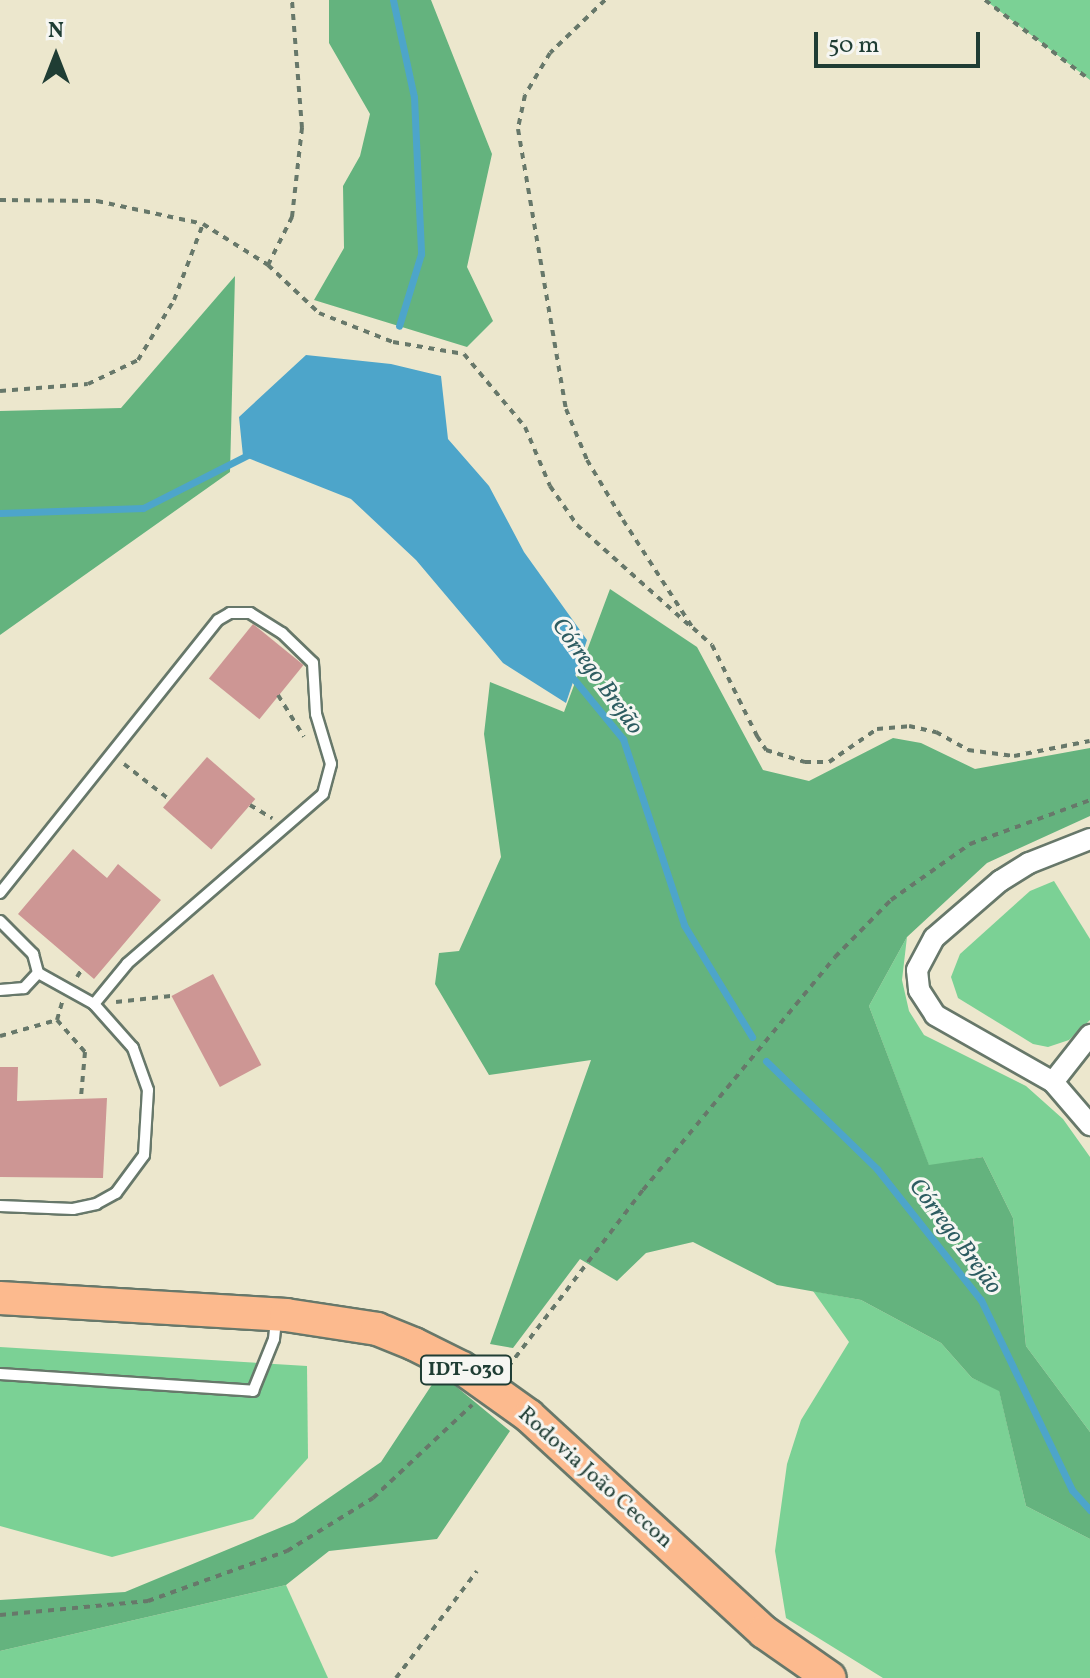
<!DOCTYPE html>
<html>
<head>
<meta charset="utf-8">
<style>
  body { margin:0 }
  #map { position:relative; width:1090px; height:1678px; overflow:hidden; background:#ece7cd; font-family:Vollkorn,serif }
  div>[style] { position:absolute }
  .green>* { inset:0; background:#7bd195 }
  .forest>* { inset:0; background:#64b37e }
  .water>* { inset:0; background:#4da5ca }
  .stream>* { height:7px; margin:-3.5px; padding:0 3.5px; transform-origin:3.5px; border-radius:3.5px; background:#4da5ca }
  .building>* { inset:0; background:#cd9694; transform-origin:0 0 }
  .path>* { height:4px; margin-top:-2px; transform-origin:0; background:repeating-linear-gradient(90deg,#67786a 0 6px,transparent 0 12px) }
  .roads { filter:drop-shadow(2px 0 #67786a) drop-shadow(-2px 0 #67786a) drop-shadow(0 2px #67786a) drop-shadow(0 -2px #67786a) }
  .lane>* { height:10px; margin:-5px; padding:0 5px; transform-origin:5px; border-radius:5px; background:#fff }
  .street>* { height:20px; margin:-10px; padding:0 10px; transform-origin:10px; border-radius:10px; background:#fff }
  .primary>* { height:32px; margin:-16px; padding:0 16px; transform-origin:16px; border-radius:16px; background:#fcba8e }
  span { translate:-50% -50%; white-space:nowrap; text-align:center; line-height:1.15; -webkit-text-stroke:6px #f6f6f2; paint-order:stroke }
  .shield-label span { padding:2px 6px; background:#f6f6f2; border:2px solid; border-radius:6px; -webkit-text-stroke-width:0 }
  .shield-label { font-size:20px; color:#1f3d34; font-weight:700 }
  .street-label { font-size:22px; color:#1f3d34 }
  .water-label { font-size:24px; color:#2d5c61; font-style:italic }
  .north { position:absolute; left:16px; top:16px; width:80px; height:80px; -webkit-text-stroke:6px #f6f6f2; paint-order:stroke; rotate:0deg; font-size:22px; font-weight:700; line-height:32px; text-align:center; color:#1f3d34 }
  .north::after { content:''; display:block; margin:auto; width:28px; height:36px; background:#1f3d34; clip-path:polygon(50% 0,100% 100%,50% 72%,0 100%) }
  .scale { position:absolute; left:814px; top:32px; width:166px; height:36px; box-sizing:border-box; border:4px solid #1f3d34; border-top:0; padding-left:10px; font-size:24px; line-height:28px; white-space:nowrap; color:#1f3d34; -webkit-text-stroke:6px #f6f6f2; paint-order:stroke }
</style>
</head>
<body>
<div id="map">
  <div class="green">
    <i style="clip-path:polygon(985px 0,1090px 0,1090px 80px,1052px 51px)"></i>
    <i style="clip-path:polygon(1054px 881px,1090px 939px,1090px 1020px,1069px 1040px,1048px 1047px,1033px 1044px,958px 998px,951px 977px,960px 954px,1030px 891px)"></i>
    <i style="clip-path:polygon(907px 937px,902px 980px,909px 1011px,924px 1035px,1026px 1086px,1063px 1119px,1090px 1157px,1090px 1432px,1026px 1346px,1013px 1218px,983px 1157px,929px 1166px,869px 1006px)"></i>
    <i style="clip-path:polygon(813px 1291px,861px 1300px,941px 1343px,972px 1378px,999px 1390px,1026px 1506px,1090px 1539px,1090px 1678px,883px 1678px,786px 1618px,775px 1551px,787px 1464px,801px 1420px,849px 1342px)"></i>
    <i style="clip-path:polygon(0 1347px,307px 1366px,308px 1458px,253px 1519px,112px 1557px,0 1526px)"></i>
    <i style="clip-path:polygon(286px 1585px,328px 1678px,0 1678px,0 1651px)"></i>
  </div>
  <div class="forest">
    <i style="clip-path:polygon(329px 0,431px 0,492px 154px,467px 267px,493px 321px,467px 347px,314px 300px,344px 248px,343px 186px,360px 156px,370px 114px,329px 43px)"></i>
    <i style="clip-path:polygon(235px 276px,230px 472px,0 635px,0 411px,121px 408px)"></i>
    <i style="clip-path:polygon(610px 589px,697px 647px,763px 770px,809px 781px,893px 738px,921px 743px,975px 769px,1090px 748px,1090px 816px,987px 863px,907px 937px,869px 1006px,929px 1165px,983px 1157px,1013px 1218px,1026px 1346px,1090px 1432px,1090px 1539px,1026px 1506px,999px 1391px,972px 1378px,941px 1343px,861px 1300px,777px 1285px,693px 1242px,646px 1253px,617px 1281px,580px 1259px,513px 1348px,490px 1344px,591px 1060px,489px 1075px,435px 984px,439px 953px,459px 951px,501px 857px,484px 734px,490px 682px,564px 712px)"></i>
    <i style="clip-path:polygon(433px 1383px,453px 1384px,510px 1431px,437px 1539px,329px 1551px,286px 1585px,0 1651px,0 1600px,125px 1592px,294px 1522px,381px 1462px)"></i>
  </div>
  <div class="water">
    <i style="clip-path:polygon(306px 355px,391px 364px,441px 376px,448px 439px,489px 486px,524px 552px,587px 640px,566px 703px,503px 663px,416px 560px,351px 499px,243px 456px,239px 417px)"></i>
  </div>
  <div class="stream">
    <i style="left:393px;top:0;width:99px;rotate:77.8deg"></i>
    <i style="left:414px;top:97px;width:157px;rotate:87.4deg"></i>
    <i style="left:421px;top:254px;width:75px;rotate:107deg"></i>
    <i style="left:0;top:513px;width:143px;rotate:-2deg"></i>
    <i style="left:143px;top:508px;width:122px;rotate:-26.8deg"></i>
    <i style="left:568px;top:672px;width:87px;rotate:50.6deg"></i>
    <i style="left:623px;top:739px;width:196px;rotate:71.8deg"></i>
    <i style="left:684px;top:925px;width:131px;rotate:58.7deg"></i>
    <i style="left:766px;top:1061px;width:155px;rotate:44.2deg"></i>
    <i style="left:877px;top:1169px;width:167px;rotate:51.6deg"></i>
    <i style="left:981px;top:1300px;width:211px;rotate:64.4deg"></i>
    <i style="left:1072px;top:1490px;width:27px;rotate:48deg"></i>
  </div>
  <div class="building">
    <i style="left:253px;top:624px;width:65px;height:70px;rotate:39deg"></i>
    <i style="left:207px;top:757px;width:64px;height:67px;rotate:41deg"></i>
    <i style="clip-path:polygon(73px 849px,107px 878px,118px 864px,161px 900px,94px 979px,18px 914px)"></i>
    <i style="left:213px;top:974px;width:103px;height:47px;rotate:62deg"></i>
    <i style="clip-path:polygon(0 1067px,18px 1067px,17px 1101px,107px 1098px,103px 1178px,0 1177px)"></i>
  </div>
  <div class="path">
    <i style="left:605px;top:0;width:76px;rotate:136.1deg"></i>
    <i style="left:550px;top:53px;width:49px;rotate:120.8deg"></i>
    <i style="left:525px;top:95px;width:35px;rotate:102deg"></i>
    <i style="left:518px;top:129px;width:284px;rotate:80.3deg"></i>
    <i style="left:566px;top:409px;width:55px;rotate:67.6deg"></i>
    <i style="left:587px;top:460px;width:70px;rotate:59deg"></i>
    <i style="left:623px;top:520px;width:129px;rotate:57.1deg"></i>
    <i style="left:693px;top:628px;width:25px;rotate:42deg"></i>
    <i style="left:712px;top:645px;width:102px;rotate:63.7deg"></i>
    <i style="left:757px;top:736px;width:17px;rotate:57deg"></i>
    <i style="left:766px;top:750px;width:41px;rotate:17.1deg"></i>
    <i style="left:805px;top:762px;width:24px"></i>
    <i style="left:829px;top:762px;width:58px;rotate:-34.5deg"></i>
    <i style="left:877px;top:729px;width:32px;rotate:-5deg"></i>
    <i style="left:909px;top:726px;width:28px;rotate:13deg"></i>
    <i style="left:936px;top:732px;width:37px;rotate:29deg"></i>
    <i style="left:968px;top:750px;width:46px;rotate:7.4deg"></i>
    <i style="left:1014px;top:756px;width:77px;rotate:-11.2deg"></i>
    <i style="left:985px;top:0;width:132px;rotate:37.3deg"></i>
    <i style="left:0;top:200px;width:97px;rotate:0.6deg"></i>
    <i style="left:97px;top:201px;width:108px;rotate:12.2deg"></i>
    <i style="left:203px;top:224px;width:77px;rotate:32.2deg"></i>
    <i style="left:268px;top:265px;width:70px;rotate:43.3deg"></i>
    <i style="left:319px;top:313px;width:79px;rotate:21.4deg"></i>
    <i style="left:393px;top:342px;width:72px;rotate:9.6deg"></i>
    <i style="left:464px;top:354px;width:95px;rotate:50.1deg"></i>
    <i style="left:525px;top:427px;width:64px;rotate:67deg"></i>
    <i style="left:550px;top:486px;width:47px;rotate:55.3deg"></i>
    <i style="left:577px;top:525px;width:152px;rotate:41.8deg"></i>
    <i style="left:268px;top:265px;width:54px;rotate:-63.4deg"></i>
    <i style="left:292px;top:217px;width:90px;rotate:-83.6deg"></i>
    <i style="left:302px;top:128px;width:128px;rotate:-94.5deg"></i>
    <i style="left:0;top:391px;width:88px;rotate:-4.5deg"></i>
    <i style="left:88px;top:384px;width:55px;rotate:-25.6deg"></i>
    <i style="left:138px;top:360px;width:70px;rotate:-59deg"></i>
    <i style="left:174px;top:300px;width:81px;rotate:-69.1deg"></i>
    <i style="left:278px;top:695px;width:49px;rotate:58.2deg"></i>
    <i style="left:124px;top:764px;width:58px;rotate:38deg"></i>
    <i style="left:250px;top:805px;width:26px;rotate:31deg"></i>
    <i style="left:77px;top:977px;width:9px;rotate:-58deg"></i>
    <i style="left:116px;top:1002px;width:55px;rotate:-6.2deg"></i>
    <i style="left:57px;top:1020px;width:43px;rotate:48.8deg"></i>
    <i style="left:85px;top:1052px;width:45px;rotate:95.1deg"></i>
    <i style="left:0;top:1036px;width:59px;rotate:-15.7deg"></i>
    <i style="left:57px;top:1020px;width:19px;rotate:-74deg"></i>
    <i style="left:508px;top:1367px;width:223px;rotate:-52.7deg"></i>
    <i style="left:643px;top:1190px;width:302px;rotate:-50.5deg"></i>
    <i style="left:835px;top:957px;width:80px;rotate:-45.5deg"></i>
    <i style="left:891px;top:900px;width:97px;rotate:-35.3deg"></i>
    <i style="left:970px;top:844px;width:128px;rotate:-20.1deg"></i>
    <i style="left:0;top:1615px;width:149px;rotate:-5.4deg"></i>
    <i style="left:148px;top:1601px;width:148px;rotate:-19.8deg"></i>
    <i style="left:287px;top:1551px;width:101px;rotate:-31.6deg"></i>
    <i style="left:373px;top:1498px;width:136px;rotate:-43.2deg"></i>
    <i style="left:396px;top:1678px;width:134px;rotate:-52.9deg"></i>
  </div>
  <div class="roads">
    <div class="lane">
      <i style="left:0;top:893px;width:349px;rotate:-51.4deg"></i>
      <i style="left:218px;top:620px;width:14px;rotate:-30deg"></i>
      <i style="left:230px;top:613px;width:20px"></i>
      <i style="left:250px;top:613px;width:38px;rotate:32deg"></i>
      <i style="left:282px;top:633px;width:43px;rotate:44.1deg"></i>
      <i style="left:313px;top:663px;width:51px;rotate:86.6deg"></i>
      <i style="left:316px;top:714px;width:52px;rotate:73.3deg"></i>
      <i style="left:331px;top:764px;width:31px;rotate:105deg"></i>
      <i style="left:323px;top:794px;width:259px;rotate:139.1deg"></i>
      <i style="left:127px;top:964px;width:52px;rotate:129.5deg"></i>
      <i style="left:0;top:921px;width:47px;rotate:45deg"></i>
      <i style="left:33px;top:954px;width:20px;rotate:75deg"></i>
      <i style="left:38px;top:973px;width:21px;rotate:133deg"></i>
      <i style="left:24px;top:988px;width:24px;rotate:175deg"></i>
      <i style="left:0;top:1206px;width:73px;rotate:2.4deg"></i>
      <i style="left:73px;top:1209px;width:24px;rotate:-12deg"></i>
      <i style="left:96px;top:1204px;width:23px;rotate:-29deg"></i>
      <i style="left:116px;top:1193px;width:47px;rotate:-53.6deg"></i>
      <i style="left:144px;top:1155px;width:65px;rotate:-86.5deg"></i>
      <i style="left:148px;top:1090px;width:45px;rotate:-109.7deg"></i>
      <i style="left:133px;top:1048px;width:59px;rotate:-131.6deg"></i>
      <i style="left:94px;top:1004px;width:64px;rotate:-151deg"></i>
      <i style="left:0;top:1374px;width:254px;rotate:3.8deg"></i>
      <i style="left:253px;top:1391px;width:56px;rotate:-68deg"></i>
      <i style="left:274px;top:1339px;width:20px;rotate:-84deg"></i>
    </div>
    <div class="street">
      <i style="left:1090px;top:839px;width:66px;rotate:158.5deg"></i>
      <i style="left:1029px;top:863px;width:34px;rotate:148deg"></i>
      <i style="left:1000px;top:881px;width:87px;rotate:139.2deg"></i>
      <i style="left:934px;top:938px;width:36px;rotate:118deg"></i>
      <i style="left:917px;top:970px;width:20px;rotate:84deg"></i>
      <i style="left:919px;top:990px;width:30px;rotate:57deg"></i>
      <i style="left:935px;top:1015px;width:136px;rotate:29.6deg"></i>
      <i style="left:1053px;top:1082px;width:57px;rotate:49.3deg"></i>
      <i style="left:1053px;top:1082px;width:60px;rotate:-51.8deg"></i>
    </div>
    <div class="primary">
      <i style="left:0;top:1298px;width:287px;rotate:3.4deg"></i>
      <i style="left:286px;top:1315px;width:92px;rotate:8.7deg"></i>
      <i style="left:377px;top:1329px;width:40px;rotate:22deg"></i>
      <i style="left:414px;top:1344px;width:54px;rotate:26.6deg"></i>
      <i style="left:462px;top:1368px;width:82px;rotate:35.6deg"></i>
      <i style="left:529px;top:1416px;width:319px;rotate:42.6deg"></i>
      <i style="left:764px;top:1632px;width:80px;rotate:34.9deg"></i>
    </div>
  </div>
  <div class="shield-label">
    <span style="left:466px;top:1370px">IDT-030</span>
  </div>
  <div class="street-label">
    <span style="left:595px;top:1478px;rotate:42deg">Rodovia João Ceccon</span>
  </div>
  <div class="water-label">
    <span style="left:596px;top:677px;rotate:54deg">Córrego Brejão</span>
    <span style="left:954px;top:1237px;rotate:53deg">Córrego Brejão</span>
  </div>
  <div class="north">N</div>
  <div class="scale">50 m</div>
</div>
</body>
</html>
